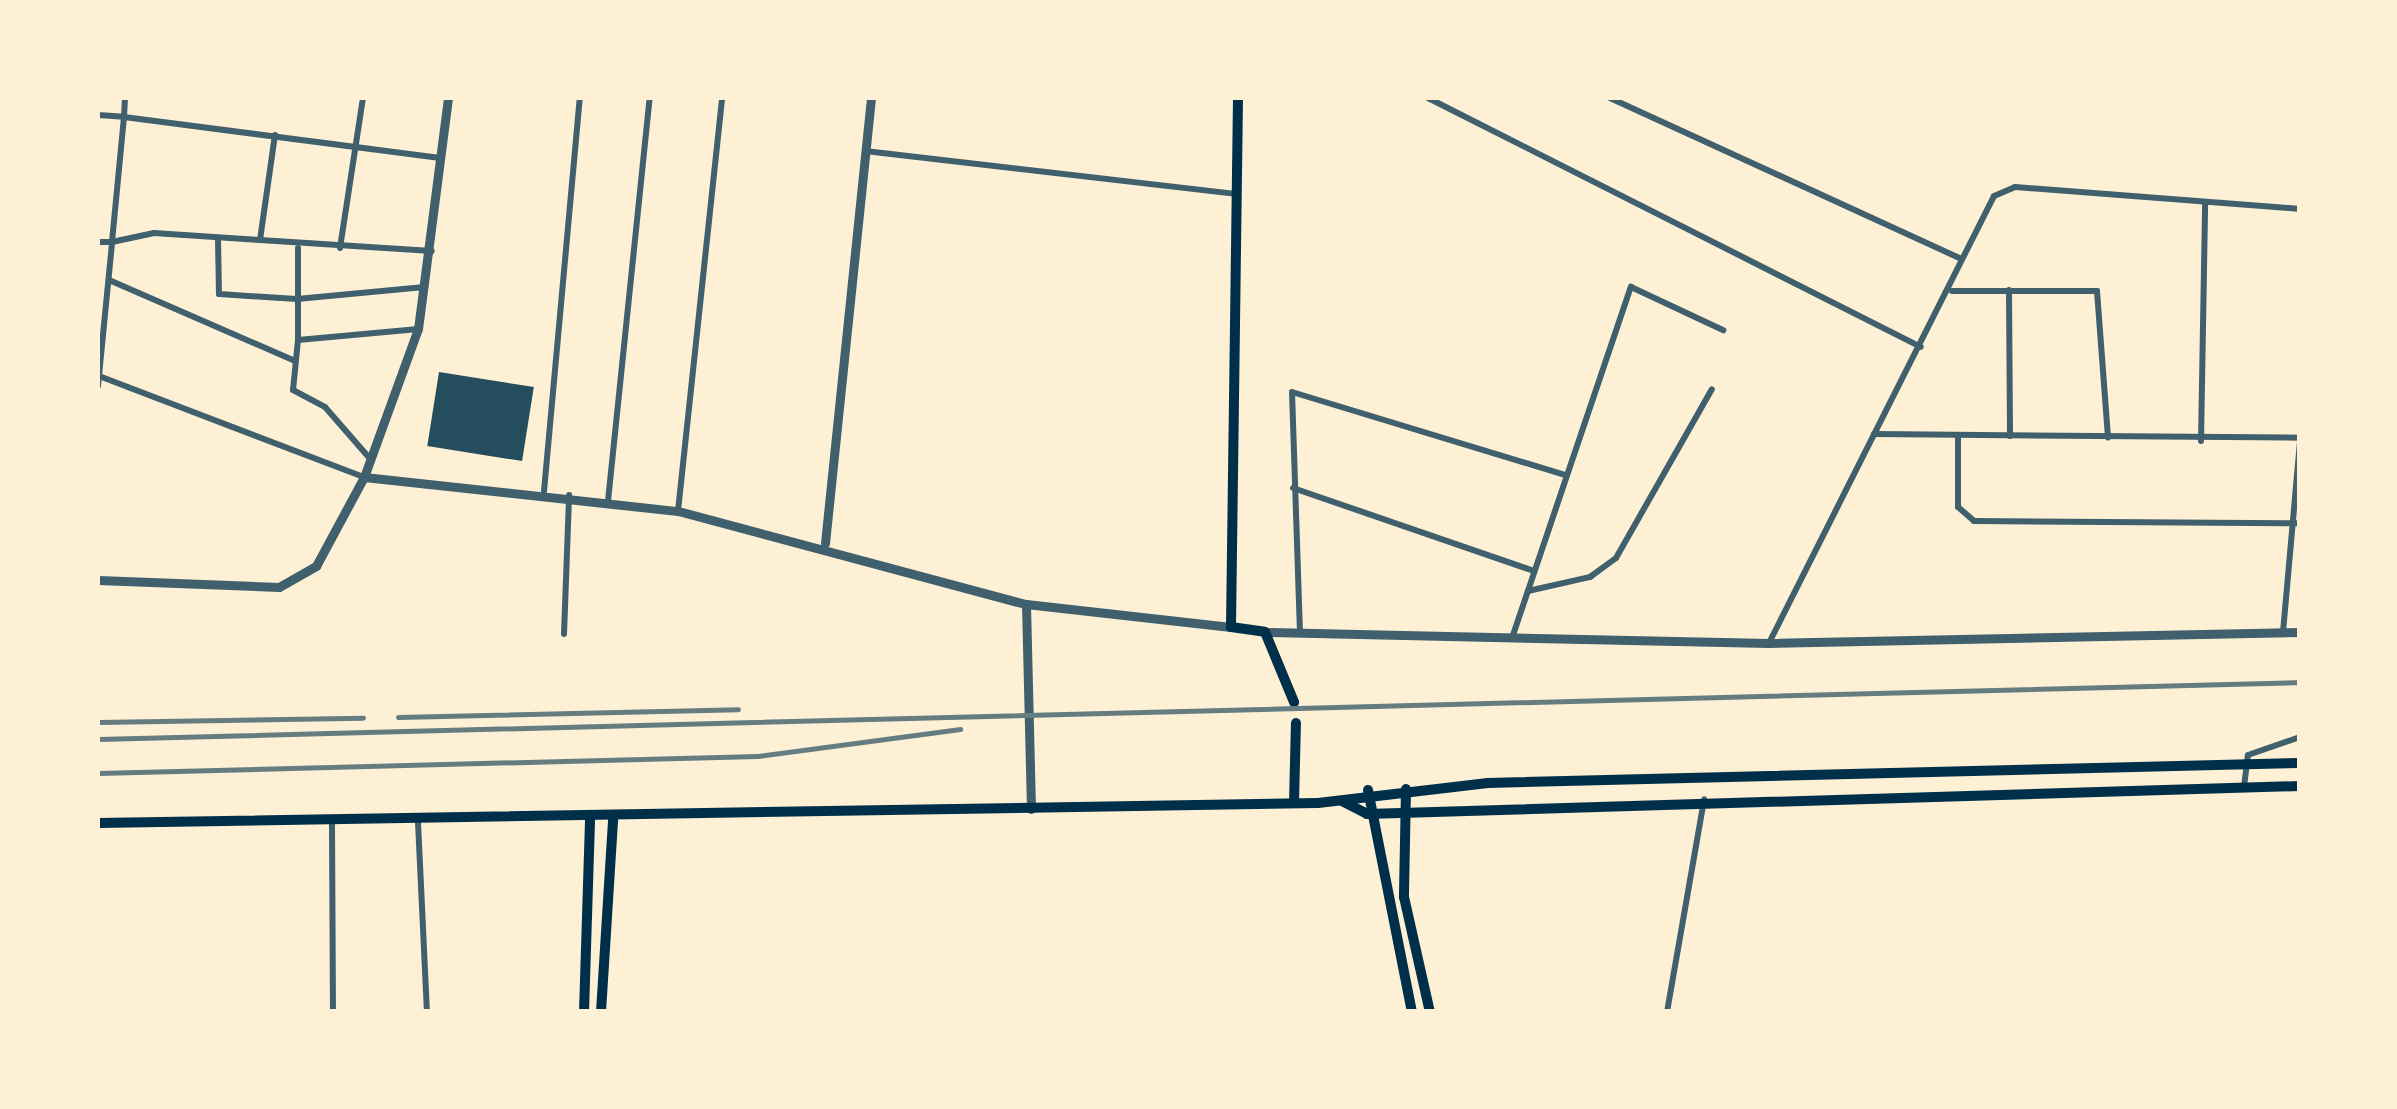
<!DOCTYPE html>
<html>
<head>
<meta charset="utf-8">
<style>
  body { margin:0 }
  #map { position:relative; width:2397px; height:1109px; overflow:hidden; background:#fdf0d5; font-family:Literata,serif }
  div>[style] { position:absolute }
  .building>* { inset:0; background:#264d5e; transform-origin:0 0 }
  .minor>* { height:6px; margin:-3px; padding:0 3px; transform-origin:3px; border-radius:3px; background:#3f606c }
  .tertiary>* { height:9px; margin:-4.5px; padding:0 4.5px; transform-origin:4.5px; border-radius:4.5px; background:#3f606c }
  .secondary>* { height:10px; margin:-5px; padding:0 5px; transform-origin:5px; border-radius:5px; background:#003049 }
  .primary>* { height:10px; margin:-5px; padding:0 5px; transform-origin:5px; border-radius:5px; background:#003049 }
  .rail>* { height:5px; margin:-2.5px; padding:0 2.5px; transform-origin:2.5px; border-radius:2.5px; background:#657d81 }
  span { translate:-50% -50%; white-space:nowrap; text-align:center; line-height:1.15; -webkit-text-stroke:8px #fdf0d5; paint-order:stroke }
  .frame { position:absolute; inset:0; border:100px solid #fdf0d5; pointer-events:none }
</style>
</head>
<body>
<div id="map">
  <div class="building">
    <i style="left:439px;top:372px;width:96px;height:75px;rotate:9deg"></i>
  </div>
  <div class="minor">
    <i style="left:125px;top:98px;width:19px;rotate:93deg"></i>
    <i style="left:124px;top:117px;width:319px;rotate:7.4deg"></i>
    <i style="left:1428px;top:98px;width:552px;rotate:26.8deg"></i>
    <i style="left:1610px;top:98px;width:386px;rotate:24.6deg"></i>
    <i style="left:98px;top:115px;width:26px;rotate:4deg"></i>
    <i style="left:124px;top:117px;width:126px;rotate:95.5deg"></i>
    <i style="left:112px;top:242px;width:14px;rotate:180deg"></i>
    <i style="left:865px;top:151px;width:373px;rotate:6.6deg"></i>
    <i style="left:218px;top:238px;width:56px;rotate:89deg"></i>
    <i style="left:219px;top:294px;width:78px;rotate:3.7deg"></i>
    <i style="left:297px;top:299px;width:128px;rotate:-5.4deg"></i>
    <i style="left:260px;top:240px;width:172px;rotate:3.7deg"></i>
    <i style="left:298px;top:248px;width:92px;rotate:90deg"></i>
    <i style="left:298px;top:340px;width:121px;rotate:-5.2deg"></i>
    <i style="left:340px;top:248px;width:152px;rotate:-81.3deg"></i>
    <i style="left:109px;top:280px;width:203px;rotate:23.5deg"></i>
    <i style="left:2009px;top:290px;width:146px;rotate:89.6deg"></i>
    <i style="left:1952px;top:291px;width:145px"></i>
    <i style="left:2097px;top:291px;width:147px;rotate:85.7deg"></i>
    <i style="left:298px;top:340px;width:50px;rotate:95.7deg"></i>
    <i style="left:293px;top:390px;width:36px;rotate:28deg"></i>
    <i style="left:325px;top:407px;width:70px;rotate:49deg"></i>
    <i style="left:99px;top:376px;width:284px;rotate:20.9deg"></i>
    <i style="left:98px;top:386px;width:145px;rotate:-84.4deg"></i>
    <i style="left:112px;top:242px;width:43px;rotate:-12.1deg"></i>
    <i style="left:154px;top:233px;width:106px;rotate:3.8deg"></i>
    <i style="left:260px;top:240px;width:106px;rotate:-81.9deg"></i>
    <i style="left:1874px;top:434px;width:426px;rotate:0.5deg"></i>
    <i style="left:1958px;top:435px;width:72px;rotate:90deg"></i>
    <i style="left:1958px;top:507px;width:21px;rotate:41deg"></i>
    <i style="left:1974px;top:521px;width:326px;rotate:0.4deg"></i>
    <i style="left:2201px;top:441px;width:239px;rotate:-89deg"></i>
    <i style="left:1293px;top:488px;width:255px;rotate:19deg"></i>
    <i style="left:544px;top:491px;width:395px;rotate:-84.8deg"></i>
    <i style="left:608px;top:501px;width:405px;rotate:-84.1deg"></i>
    <i style="left:678px;top:511px;width:415px;rotate:-83.9deg"></i>
    <i style="left:1528px;top:591px;width:64px;rotate:-12.7deg"></i>
    <i style="left:1590px;top:577px;width:32px;rotate:-36deg"></i>
    <i style="left:1616px;top:558px;width:194px;rotate:-60.4deg"></i>
    <i style="left:2283px;top:632px;width:190px;rotate:-84.9deg"></i>
    <i style="left:1300px;top:633px;width:241px;rotate:-91.9deg"></i>
    <i style="left:1292px;top:392px;width:285px;rotate:16.9deg"></i>
    <i style="left:564px;top:634px;width:139px;rotate:-87.9deg"></i>
    <i style="left:1512px;top:638px;width:371px;rotate:-71.3deg"></i>
    <i style="left:1631px;top:287px;width:102px;rotate:25.1deg"></i>
    <i style="left:1769px;top:643px;width:500px;rotate:-63.28deg"></i>
    <i style="left:1994px;top:196px;width:23px;rotate:-23deg"></i>
    <i style="left:2015px;top:187px;width:286px;rotate:4.4deg"></i>
    <i style="left:2244px;top:787px;width:32px;rotate:-83deg"></i>
    <i style="left:2248px;top:755px;width:55px;rotate:-19.1deg"></i>
    <i style="left:418px;top:822px;width:190px;rotate:87.3deg"></i>
    <i style="left:332px;top:825px;width:187px;rotate:89.7deg"></i>
    <i style="left:719px;top:1012px;width:48px"></i>
    <i style="left:1667px;top:1012px;width:216px;rotate:-80.1deg"></i>
  </div>
  <div class="tertiary">
    <i style="left:364px;top:477px;width:316px;rotate:6.2deg"></i>
    <i style="left:678px;top:511px;width:360px;rotate:15deg"></i>
    <i style="left:1026px;top:604px;width:206px;rotate:6.4deg"></i>
    <i style="left:825px;top:543px;width:447px;rotate:-84.1deg"></i>
    <i style="left:98px;top:580px;width:181px;rotate:2.2deg"></i>
    <i style="left:279px;top:587px;width:43px;rotate:-29.6deg"></i>
    <i style="left:316px;top:566px;width:101px;rotate:-61.7deg"></i>
    <i style="left:364px;top:477px;width:158px;rotate:-70deg"></i>
    <i style="left:418px;top:329px;width:233px;rotate:-82.6deg"></i>
    <i style="left:1026px;top:604px;width:205px;rotate:88.6deg"></i>
    <i style="left:1265px;top:632px;width:504px;rotate:1.25deg"></i>
    <i style="left:1769px;top:643px;width:531px;rotate:-1.19deg"></i>
  </div>
  <div class="secondary">
    <i style="left:1238px;top:98px;width:529px;rotate:90.76deg"></i>
    <i style="left:1231px;top:627px;width:34px;rotate:8deg"></i>
    <i style="left:1265px;top:632px;width:76px;rotate:67.5deg"></i>
    <i style="left:1406px;top:789px;width:108px;rotate:91.1deg"></i>
    <i style="left:1404px;top:897px;width:118px;rotate:77.3deg"></i>
    <i style="left:1368px;top:790px;width:226px;rotate:78.8deg"></i>
    <i style="left:1294px;top:803px;width:80px;rotate:-88.6deg"></i>
  </div>
  <div class="primary">
    <i style="left:1342px;top:801px;width:28px;rotate:27deg"></i>
    <i style="left:1367px;top:814px;width:933px;rotate:-1.72deg"></i>
    <i style="left:98px;top:823px;width:1220px;rotate:-0.94deg"></i>
    <i style="left:1318px;top:803px;width:171px;rotate:-6.7deg"></i>
    <i style="left:1488px;top:783px;width:812px;rotate:-1.41deg"></i>
    <i style="left:584px;top:1012px;width:194px;rotate:-88.2deg"></i>
    <i style="left:601px;top:1012px;width:193px;rotate:-86.4deg"></i>
  </div>
  <div class="rail">
    <i style="left:398px;top:717px;width:340px;rotate:-1.3deg"></i>
    <i style="left:98px;top:722px;width:265px;rotate:-0.9deg"></i>
    <i style="left:98px;top:739px;width:2203px;rotate:-1.48deg"></i>
    <i style="left:98px;top:773px;width:660px;rotate:-1.48deg"></i>
    <i style="left:758px;top:756px;width:204px;rotate:-7.6deg"></i>
  </div>
  <div class="frame"></div>
</div>
</body>
</html>
